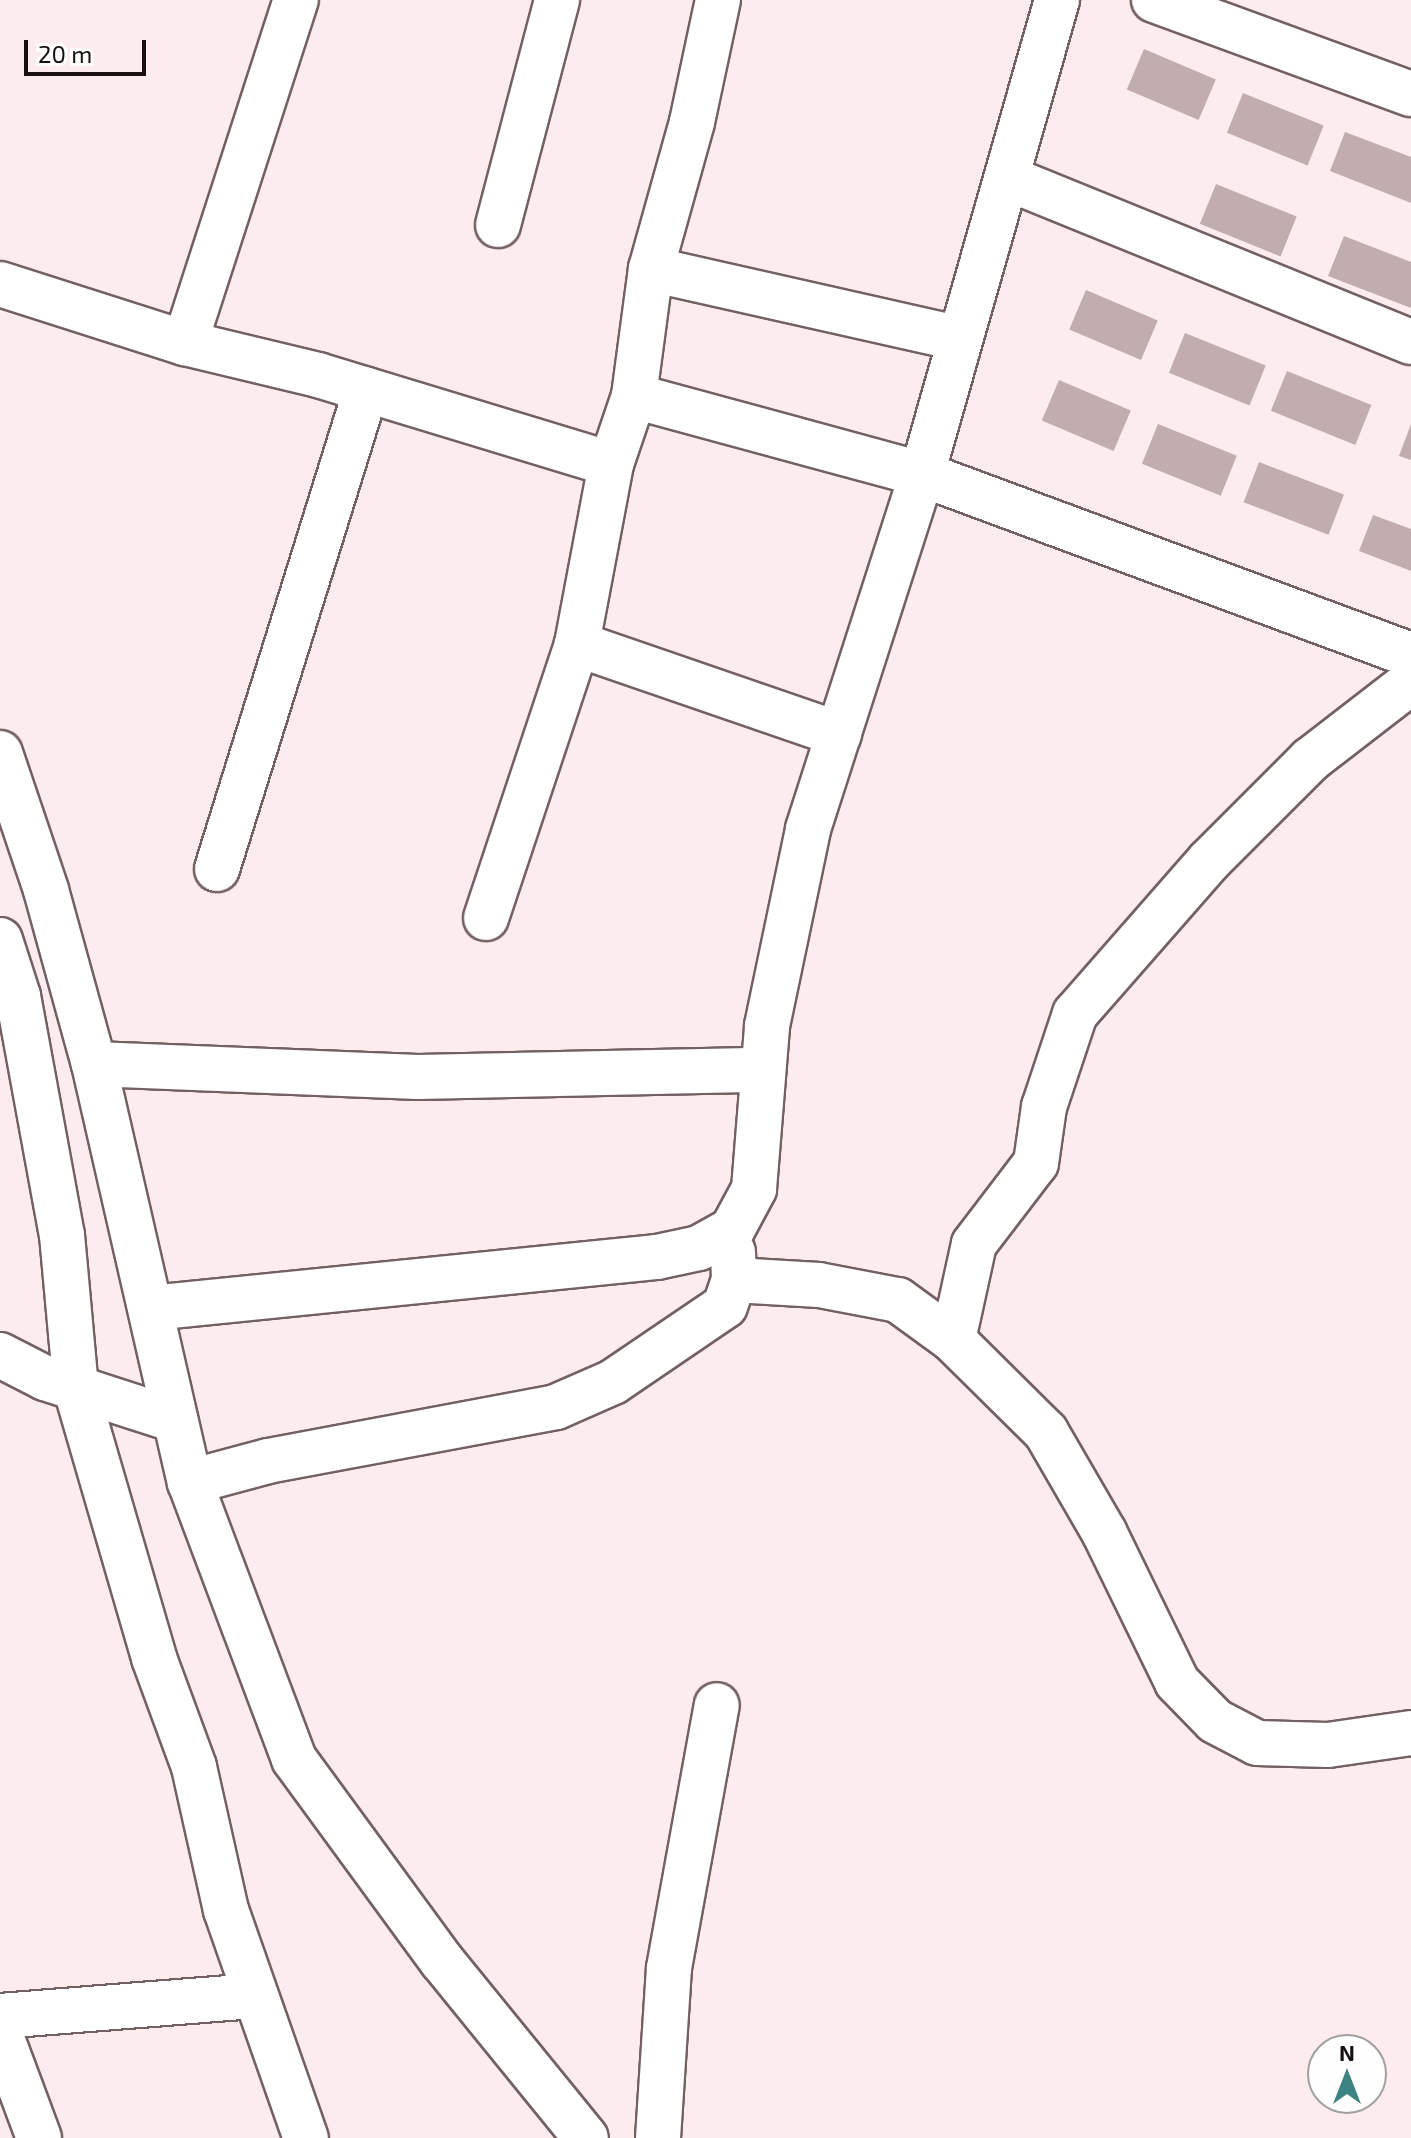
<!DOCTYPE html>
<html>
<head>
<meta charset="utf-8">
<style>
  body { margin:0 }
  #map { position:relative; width:1411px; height:2138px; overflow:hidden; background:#fdecee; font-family:"Exo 2",sans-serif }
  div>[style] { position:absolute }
  .building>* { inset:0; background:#c1acae; transform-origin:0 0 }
  .roads { filter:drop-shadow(2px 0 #736062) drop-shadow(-2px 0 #736062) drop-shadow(0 2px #736062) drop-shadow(0 -2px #736062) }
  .minor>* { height:44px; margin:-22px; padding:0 22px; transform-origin:22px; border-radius:22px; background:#fff }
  span { translate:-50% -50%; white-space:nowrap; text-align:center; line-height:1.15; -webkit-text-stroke:6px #fefefe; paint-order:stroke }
  .north { position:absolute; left:1307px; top:2034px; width:80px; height:80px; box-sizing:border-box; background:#fefefe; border:2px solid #a29fa0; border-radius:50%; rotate:0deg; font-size:22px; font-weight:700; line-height:32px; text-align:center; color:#181112 }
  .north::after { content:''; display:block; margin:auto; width:28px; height:36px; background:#3c8481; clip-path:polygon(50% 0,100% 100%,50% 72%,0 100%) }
  .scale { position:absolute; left:24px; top:40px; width:122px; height:36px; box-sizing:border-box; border:4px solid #181112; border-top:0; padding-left:10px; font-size:24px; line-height:28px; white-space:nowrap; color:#181112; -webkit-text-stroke:6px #fefefe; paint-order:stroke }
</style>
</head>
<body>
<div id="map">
  <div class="building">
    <i style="left:1144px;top:49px;width:78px;height:44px;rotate:23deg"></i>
    <i style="left:1243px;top:93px;width:87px;height:43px;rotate:22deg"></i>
    <i style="clip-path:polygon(1345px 132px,1411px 157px,1411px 203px,1330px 171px)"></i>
    <i style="left:1216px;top:184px;width:87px;height:43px;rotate:22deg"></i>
    <i style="clip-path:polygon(1344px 236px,1411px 262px,1411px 308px,1328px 276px)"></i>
    <i style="left:1086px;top:290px;width:78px;height:43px;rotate:23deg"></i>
    <i style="left:1185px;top:333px;width:87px;height:43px;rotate:22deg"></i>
    <i style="left:1287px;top:371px;width:91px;height:43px;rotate:22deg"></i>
    <i style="left:1059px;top:380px;width:78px;height:44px;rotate:23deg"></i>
    <i style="left:1158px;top:424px;width:85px;height:43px;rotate:22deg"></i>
    <i style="clip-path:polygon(1411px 424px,1411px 460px,1399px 456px)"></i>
    <i style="left:1259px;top:462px;width:91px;height:43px;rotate:21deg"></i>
    <i style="clip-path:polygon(1373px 515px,1411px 529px,1411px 571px,1359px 551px)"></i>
  </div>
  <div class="roads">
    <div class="minor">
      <i style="left:1154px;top:0;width:274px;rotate:20.1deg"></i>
      <i style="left:1007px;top:178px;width:436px;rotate:22.1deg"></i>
      <i style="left:498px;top:225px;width:233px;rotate:-75.3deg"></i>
      <i style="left:651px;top:269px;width:315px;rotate:12.7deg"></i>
      <i style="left:0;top:284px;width:194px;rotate:17.7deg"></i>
      <i style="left:185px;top:343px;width:137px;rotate:13.5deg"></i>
      <i style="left:318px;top:375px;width:306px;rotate:16.9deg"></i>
      <i style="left:185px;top:343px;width:361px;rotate:-72.1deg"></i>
      <i style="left:634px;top:396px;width:298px;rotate:15.2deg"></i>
      <i style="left:922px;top:474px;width:521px;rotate:20.31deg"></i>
      <i style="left:577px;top:644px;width:277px;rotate:19deg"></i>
      <i style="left:0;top:753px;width:145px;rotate:71.4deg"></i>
      <i style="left:46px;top:890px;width:180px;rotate:74.6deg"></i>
      <i style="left:94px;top:1064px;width:429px;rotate:77.1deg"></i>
      <i style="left:190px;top:1482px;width:296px;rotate:69.4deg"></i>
      <i style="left:294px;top:1759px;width:250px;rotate:53.8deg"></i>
      <i style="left:442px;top:1961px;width:228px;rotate:50.9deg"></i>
      <i style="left:217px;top:869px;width:502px;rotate:-72.72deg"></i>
      <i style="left:486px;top:918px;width:289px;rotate:-71.6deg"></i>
      <i style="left:577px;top:644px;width:183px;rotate:-79.3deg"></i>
      <i style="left:611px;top:464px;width:72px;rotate:-71.3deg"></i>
      <i style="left:634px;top:396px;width:128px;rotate:-82.4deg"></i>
      <i style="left:651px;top:269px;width:153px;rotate:-74.4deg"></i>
      <i style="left:692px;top:122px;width:125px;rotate:-78deg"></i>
      <i style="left:0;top:940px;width:59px;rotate:72.2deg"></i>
      <i style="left:18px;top:996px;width:243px;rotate:79.6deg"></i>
      <i style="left:62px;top:1235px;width:155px;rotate:84.8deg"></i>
      <i style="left:76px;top:1389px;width:280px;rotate:73.8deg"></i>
      <i style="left:154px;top:1658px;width:116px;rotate:69.8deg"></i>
      <i style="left:194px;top:1767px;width:147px;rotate:77.4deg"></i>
      <i style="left:226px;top:1910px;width:242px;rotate:70.7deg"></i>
      <i style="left:94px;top:1064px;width:324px;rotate:2.3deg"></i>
      <i style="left:418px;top:1077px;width:345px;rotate:-1.2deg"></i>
      <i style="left:734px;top:1280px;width:85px;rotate:3.4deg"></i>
      <i style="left:819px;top:1285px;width:80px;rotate:10.8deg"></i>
      <i style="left:898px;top:1300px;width:68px;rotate:36deg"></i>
      <i style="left:953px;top:1340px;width:131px;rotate:44.7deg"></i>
      <i style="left:1046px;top:1432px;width:116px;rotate:59.9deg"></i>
      <i style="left:1104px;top:1532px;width:167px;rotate:64deg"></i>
      <i style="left:1177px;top:1682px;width:54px;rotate:45.7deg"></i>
      <i style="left:1215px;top:1721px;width:47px;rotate:27.6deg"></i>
      <i style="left:1257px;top:1743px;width:71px;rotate:1.6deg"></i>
      <i style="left:1328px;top:1745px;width:84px;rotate:-8.2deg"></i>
      <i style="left:151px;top:1308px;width:509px;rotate:-5.76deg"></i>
      <i style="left:657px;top:1257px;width:43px;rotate:-12.1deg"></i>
      <i style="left:699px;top:1248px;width:38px;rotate:-29deg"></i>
      <i style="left:732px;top:1230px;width:47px;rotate:-61.8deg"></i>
      <i style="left:754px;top:1189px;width:164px;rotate:-85.4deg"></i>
      <i style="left:767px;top:1026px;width:201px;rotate:-78.2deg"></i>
      <i style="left:808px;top:829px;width:373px;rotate:-72.2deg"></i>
      <i style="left:922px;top:474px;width:493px;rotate:-74.1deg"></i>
      <i style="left:953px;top:1340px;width:98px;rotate:-77.7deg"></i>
      <i style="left:974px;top:1244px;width:102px;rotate:-52.6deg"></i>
      <i style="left:1036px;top:1163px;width:57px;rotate:-81.9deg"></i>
      <i style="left:1044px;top:1107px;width:98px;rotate:-71.6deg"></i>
      <i style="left:1075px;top:1014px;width:203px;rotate:-48.8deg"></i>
      <i style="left:1209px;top:861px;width:143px;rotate:-45deg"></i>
      <i style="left:1310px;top:760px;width:128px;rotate:-37.7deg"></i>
      <i style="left:0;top:1355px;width:51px;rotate:27.1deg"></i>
      <i style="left:45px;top:1378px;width:137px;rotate:17.9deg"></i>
      <i style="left:190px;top:1482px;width:81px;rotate:-15.1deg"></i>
      <i style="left:268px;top:1461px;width:293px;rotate:-10.6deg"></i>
      <i style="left:556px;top:1407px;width:62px;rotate:-23.7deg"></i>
      <i style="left:613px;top:1382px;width:135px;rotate:-34.2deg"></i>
      <i style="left:725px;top:1306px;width:28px;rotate:-71deg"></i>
      <i style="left:734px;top:1280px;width:28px;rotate:-92deg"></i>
      <i style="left:0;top:2016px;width:256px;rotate:-4.5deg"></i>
      <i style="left:0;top:2033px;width:112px;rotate:69.6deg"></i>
      <i style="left:658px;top:2138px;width:170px;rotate:-86.3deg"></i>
      <i style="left:669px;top:1968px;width:267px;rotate:-79.7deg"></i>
    </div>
  </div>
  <div class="north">N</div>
  <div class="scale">20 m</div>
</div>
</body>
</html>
